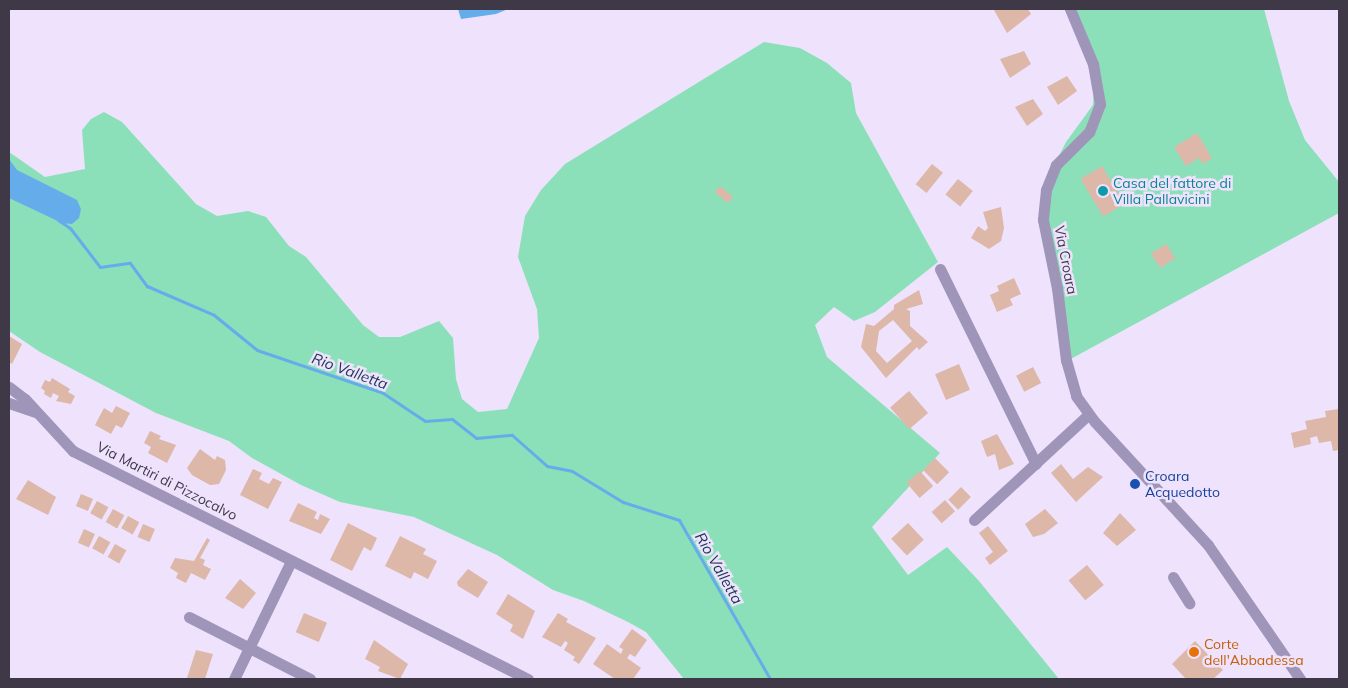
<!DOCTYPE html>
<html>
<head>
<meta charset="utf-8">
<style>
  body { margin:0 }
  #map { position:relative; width:1348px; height:688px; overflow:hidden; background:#eee2fd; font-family:Mulish,sans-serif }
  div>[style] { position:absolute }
  .green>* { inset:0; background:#8ce0b9 }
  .water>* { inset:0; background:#65aceb }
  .stream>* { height:3px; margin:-1.5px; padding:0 1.5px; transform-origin:1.5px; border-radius:1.5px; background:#65aceb }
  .building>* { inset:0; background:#ddb7a8; transform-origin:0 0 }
  .minor>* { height:11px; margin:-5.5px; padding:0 5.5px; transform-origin:5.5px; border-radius:5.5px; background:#9f95b9 }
  .dots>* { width:14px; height:14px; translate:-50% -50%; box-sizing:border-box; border:2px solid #eee2fd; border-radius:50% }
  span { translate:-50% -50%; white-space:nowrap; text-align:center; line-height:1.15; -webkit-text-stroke:5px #eee2fd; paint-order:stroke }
  .culture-label { font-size:14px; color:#0d838f }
  .left { translate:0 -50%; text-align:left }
  .street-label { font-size:14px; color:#3f3846 }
  .transit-label { font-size:14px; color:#164399 }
  .food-label { font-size:14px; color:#c56008 }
  .water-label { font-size:15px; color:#17354f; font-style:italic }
  .frame { position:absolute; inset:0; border:10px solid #3f3846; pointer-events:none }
</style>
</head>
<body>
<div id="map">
  <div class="green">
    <i style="clip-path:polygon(1075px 9px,1264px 9px,1289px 101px,1305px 140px,1339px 182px,1339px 213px,1067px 361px,1048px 218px,1046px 182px,1066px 142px,1093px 105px,1094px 83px)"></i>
    <i style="clip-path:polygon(764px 42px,800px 48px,827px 63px,851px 83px,856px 113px,938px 262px,875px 312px,854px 321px,834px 307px,815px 325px,827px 357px,940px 453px,872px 527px,908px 575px,947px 547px,979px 581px,1059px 679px,684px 679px,646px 632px,628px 622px,584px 601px,553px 590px,497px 555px,414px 517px,340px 502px,301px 485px,252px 458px,229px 441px,156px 413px,40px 352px,9px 331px,9px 152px,45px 177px,85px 169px,82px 130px,91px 119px,104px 112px,122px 122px,196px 204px,217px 216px,248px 211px,266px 217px,289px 246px,306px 257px,363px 325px,379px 337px,400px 337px,439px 321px,453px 338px,456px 379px,462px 399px,478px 412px,507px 409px,539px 338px,537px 309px,518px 257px,525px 216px,541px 190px,565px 164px)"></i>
  </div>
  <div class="water">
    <i style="clip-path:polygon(458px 9px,508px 9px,496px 14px,461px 19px)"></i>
    <i style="clip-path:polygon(9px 159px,17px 170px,77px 200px,81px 209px,79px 218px,72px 224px,62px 223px,9px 198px)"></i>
  </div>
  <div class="stream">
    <i style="left:58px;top:220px;width:14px;rotate:34deg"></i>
    <i style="left:70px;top:228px;width:49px;rotate:52.4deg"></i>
    <i style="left:100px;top:267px;width:30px;rotate:-8deg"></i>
    <i style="left:130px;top:263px;width:29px;rotate:54deg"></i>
    <i style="left:147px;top:286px;width:73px;rotate:23.4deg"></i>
    <i style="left:214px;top:315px;width:55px;rotate:39.1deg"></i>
    <i style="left:257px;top:350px;width:133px;rotate:18.8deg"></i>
    <i style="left:383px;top:393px;width:50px;rotate:33.7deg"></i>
    <i style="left:425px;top:421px;width:27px;rotate:-4deg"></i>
    <i style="left:452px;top:419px;width:31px;rotate:38deg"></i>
    <i style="left:476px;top:438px;width:36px;rotate:-5deg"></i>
    <i style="left:512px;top:435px;width:47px;rotate:41.5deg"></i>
    <i style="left:547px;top:466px;width:25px;rotate:11deg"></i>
    <i style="left:572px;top:471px;width:60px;rotate:31.3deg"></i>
    <i style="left:623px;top:502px;width:59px;rotate:17.8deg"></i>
    <i style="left:679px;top:520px;width:183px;rotate:60.2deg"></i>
  </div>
  <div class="building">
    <i style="clip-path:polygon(997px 9px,1028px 9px,1031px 14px,1007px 33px,994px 10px)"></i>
    <i style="clip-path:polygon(1024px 51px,1031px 64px,1010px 78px,1000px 59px)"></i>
    <i style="clip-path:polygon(1067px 76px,1077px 91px,1058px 105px,1047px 87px)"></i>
    <i style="clip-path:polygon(1033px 99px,1043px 114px,1027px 126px,1015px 107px)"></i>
    <i style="clip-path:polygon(1197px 133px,1212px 158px,1203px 164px,1199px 158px,1186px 166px,1174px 147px)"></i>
    <i style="left:932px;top:164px;width:14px;height:26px;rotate:39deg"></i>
    <i style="left:1102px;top:166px;width:44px;height:25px;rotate:59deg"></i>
    <i style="left:958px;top:179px;width:19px;height:20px;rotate:39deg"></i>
    <i style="left:720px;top:186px;width:17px;height:8px;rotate:40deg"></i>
    <i style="clip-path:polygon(1001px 207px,1004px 228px,1001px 241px,989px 249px,971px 238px,978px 226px,985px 231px,988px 228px,983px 212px)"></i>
    <i style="left:1166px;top:244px;width:17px;height:18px;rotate:57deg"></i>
    <i style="clip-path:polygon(1014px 278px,1021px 294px,1010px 299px,1013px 305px,997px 312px,990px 295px,999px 291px,997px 286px)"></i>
    <i style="clip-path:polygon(evenodd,919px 290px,923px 304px,906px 309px,910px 311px,910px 326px,928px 342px,919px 350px,917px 347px,886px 378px,861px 347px,866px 324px,874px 326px,894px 309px,894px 305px,919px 290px,893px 320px,912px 341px,887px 363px,876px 351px,879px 331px,893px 320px)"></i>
    <i style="clip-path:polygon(9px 336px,22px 344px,12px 364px,9px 362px)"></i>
    <i style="left:959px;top:364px;width:28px;height:26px;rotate:67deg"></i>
    <i style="left:1033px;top:367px;width:18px;height:19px;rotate:63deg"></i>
    <i style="clip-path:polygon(52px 378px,70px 389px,68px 392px,75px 396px,71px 404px,56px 401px,59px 396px,53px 393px,51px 398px,44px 394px,45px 391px,41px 388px,45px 380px,50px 382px)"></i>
    <i style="left:909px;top:391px;width:29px;height:25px;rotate:49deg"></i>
    <i style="clip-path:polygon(116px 406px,130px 413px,122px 428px,116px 425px,111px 434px,95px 425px,104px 408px,112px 413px)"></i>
    <i style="clip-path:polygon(1339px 409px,1339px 450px,1333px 451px,1331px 441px,1319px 443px,1317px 436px,1310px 438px,1311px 444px,1294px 448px,1291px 433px,1307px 429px,1305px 421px,1326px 417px,1325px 411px)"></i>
    <i style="clip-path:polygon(150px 431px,161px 436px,159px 439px,176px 445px,167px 463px,148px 453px,151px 447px,144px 443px)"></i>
    <i style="clip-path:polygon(997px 434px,1014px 464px,999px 470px,995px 454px,987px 457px,981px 441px)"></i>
    <i style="clip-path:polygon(200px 449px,215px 460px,217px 456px,225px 460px,226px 470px,219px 484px,210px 485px,192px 475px,187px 468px)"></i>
    <i style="left:935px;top:458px;width:20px;height:17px;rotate:45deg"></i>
    <i style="clip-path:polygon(1061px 464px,1073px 479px,1088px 467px,1103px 477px,1076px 502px,1051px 473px)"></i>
    <i style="clip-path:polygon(253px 469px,262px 473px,259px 479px,269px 484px,273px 478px,282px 482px,268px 509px,240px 495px)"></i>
    <i style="left:920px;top:471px;width:20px;height:18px;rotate:49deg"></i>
    <i style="clip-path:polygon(28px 480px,56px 497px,48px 515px,16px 499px)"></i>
    <i style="left:961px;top:487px;width:14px;height:18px;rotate:45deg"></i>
    <i style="left:81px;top:494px;width:13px;height:13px;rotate:23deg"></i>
    <i style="left:945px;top:500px;width:15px;height:18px;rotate:48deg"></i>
    <i style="left:97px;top:501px;width:13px;height:14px;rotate:29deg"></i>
    <i style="clip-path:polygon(298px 503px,317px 512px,314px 518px,318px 520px,320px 514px,330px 519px,321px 534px,289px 521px)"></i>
    <i style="left:113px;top:509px;width:13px;height:15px;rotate:29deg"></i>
    <i style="clip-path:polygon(1045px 509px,1058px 523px,1044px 534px,1033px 537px,1025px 524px)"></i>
    <i style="clip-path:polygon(1120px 513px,1136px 530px,1117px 546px,1103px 533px)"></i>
    <i style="left:128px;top:516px;width:13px;height:14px;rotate:29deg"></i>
    <i style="clip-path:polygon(348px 523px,377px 538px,371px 551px,364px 547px,352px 571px,330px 560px)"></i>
    <i style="left:908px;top:523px;width:23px;height:23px;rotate:47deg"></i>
    <i style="left:143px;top:524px;width:13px;height:14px;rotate:23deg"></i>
    <i style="clip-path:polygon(988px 526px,1008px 551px,990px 565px,985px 558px,993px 552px,979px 533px)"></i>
    <i style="left:84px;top:529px;width:12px;height:15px;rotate:24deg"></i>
    <i style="left:99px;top:536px;width:13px;height:14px;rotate:29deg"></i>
    <i style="clip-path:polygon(400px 536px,426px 549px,423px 554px,437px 561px,428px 579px,414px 572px,411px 579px,385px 566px)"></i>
    <i style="clip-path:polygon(207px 538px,210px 540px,200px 558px,205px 560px,203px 565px,211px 569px,205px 580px,191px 573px,186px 583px,176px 578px,178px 573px,170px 568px,175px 558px,194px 561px)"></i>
    <i style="left:115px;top:544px;width:13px;height:15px;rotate:29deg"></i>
    <i style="left:1087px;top:565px;width:26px;height:24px;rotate:50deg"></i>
    <i style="clip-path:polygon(468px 569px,488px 582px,478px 598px,458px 586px,457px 582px)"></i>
    <i style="clip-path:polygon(240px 579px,256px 593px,243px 609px,225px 598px)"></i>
    <i style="clip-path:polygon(508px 594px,535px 611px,523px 639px,510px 631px,513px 625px,496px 614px)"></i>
    <i style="left:304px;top:613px;width:25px;height:21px;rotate:23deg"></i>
    <i style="clip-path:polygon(558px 613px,568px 619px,566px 622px,596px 638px,579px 664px,573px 660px,575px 657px,564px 650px,568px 643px,565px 641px,561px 647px,542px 637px)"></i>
    <i style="clip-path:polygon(632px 629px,647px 640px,635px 657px,630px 654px,627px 658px,641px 668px,633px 679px,615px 679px,593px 664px,607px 644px,621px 654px,623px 649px,619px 647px)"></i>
    <i style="clip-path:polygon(374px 640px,408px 664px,400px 679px,378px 671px,380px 667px,365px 659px)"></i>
    <i style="clip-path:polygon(1195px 641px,1223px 670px,1213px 679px,1186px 679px,1172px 664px)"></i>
    <i style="clip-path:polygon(196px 650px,213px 654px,205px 679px,187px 678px)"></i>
  </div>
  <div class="minor">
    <i style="left:1070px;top:9px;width:60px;rotate:67.3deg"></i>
    <i style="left:1093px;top:64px;width:41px;rotate:80.1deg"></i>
    <i style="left:1100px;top:104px;width:30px;rotate:111deg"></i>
    <i style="left:1089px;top:132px;width:47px;rotate:135deg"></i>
    <i style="left:1056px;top:165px;width:27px;rotate:112deg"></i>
    <i style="left:1046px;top:190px;width:30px;rotate:96deg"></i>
    <i style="left:1043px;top:220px;width:69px;rotate:78.4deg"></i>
    <i style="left:1057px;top:288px;width:73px;rotate:82.9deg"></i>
    <i style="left:1066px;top:360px;width:37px;rotate:74deg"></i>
    <i style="left:1076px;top:396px;width:32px;rotate:54deg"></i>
    <i style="left:1095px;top:422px;width:167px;rotate:47.4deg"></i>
    <i style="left:1208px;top:545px;width:163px;rotate:55.5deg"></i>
    <i style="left:940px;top:269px;width:217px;rotate:63.8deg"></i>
    <i style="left:9px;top:387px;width:20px;rotate:37deg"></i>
    <i style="left:25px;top:399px;width:71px;rotate:47.3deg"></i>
    <i style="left:73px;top:451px;width:509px;rotate:26.62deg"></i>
    <i style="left:9px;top:403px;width:28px;rotate:19deg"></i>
    <i style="left:974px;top:520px;width:156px;rotate:-42.7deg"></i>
    <i style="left:1173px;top:577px;width:31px;rotate:58deg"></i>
    <i style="left:189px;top:617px;width:136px;rotate:27.1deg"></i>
    <i style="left:234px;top:679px;width:131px;rotate:-64.2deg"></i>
  </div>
  <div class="dots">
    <i style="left:1103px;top:191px;background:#0f9aa8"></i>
    <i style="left:1135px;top:484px;background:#1a4fb4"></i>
    <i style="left:1194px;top:652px;background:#e8710a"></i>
  </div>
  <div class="culture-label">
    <span class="left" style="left:1113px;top:191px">Casa del fattore di<br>Villa Pallavicini</span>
  </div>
  <div class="street-label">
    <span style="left:1066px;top:260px;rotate:79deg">Via Croara</span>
    <span style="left:167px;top:481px;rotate:27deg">Via Martiri di Pizzocalvo</span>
  </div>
  <div class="transit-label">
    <span class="left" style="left:1145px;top:484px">Croara<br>Acquedotto</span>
  </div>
  <div class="food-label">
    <span class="left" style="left:1204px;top:652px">Corte<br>dell'Abbadessa</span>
  </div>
  <div class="water-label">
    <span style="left:350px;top:371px;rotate:20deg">Rio Valletta</span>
    <span style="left:719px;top:568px;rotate:60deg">Rio Valletta</span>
  </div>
  <div class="frame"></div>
</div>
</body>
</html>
